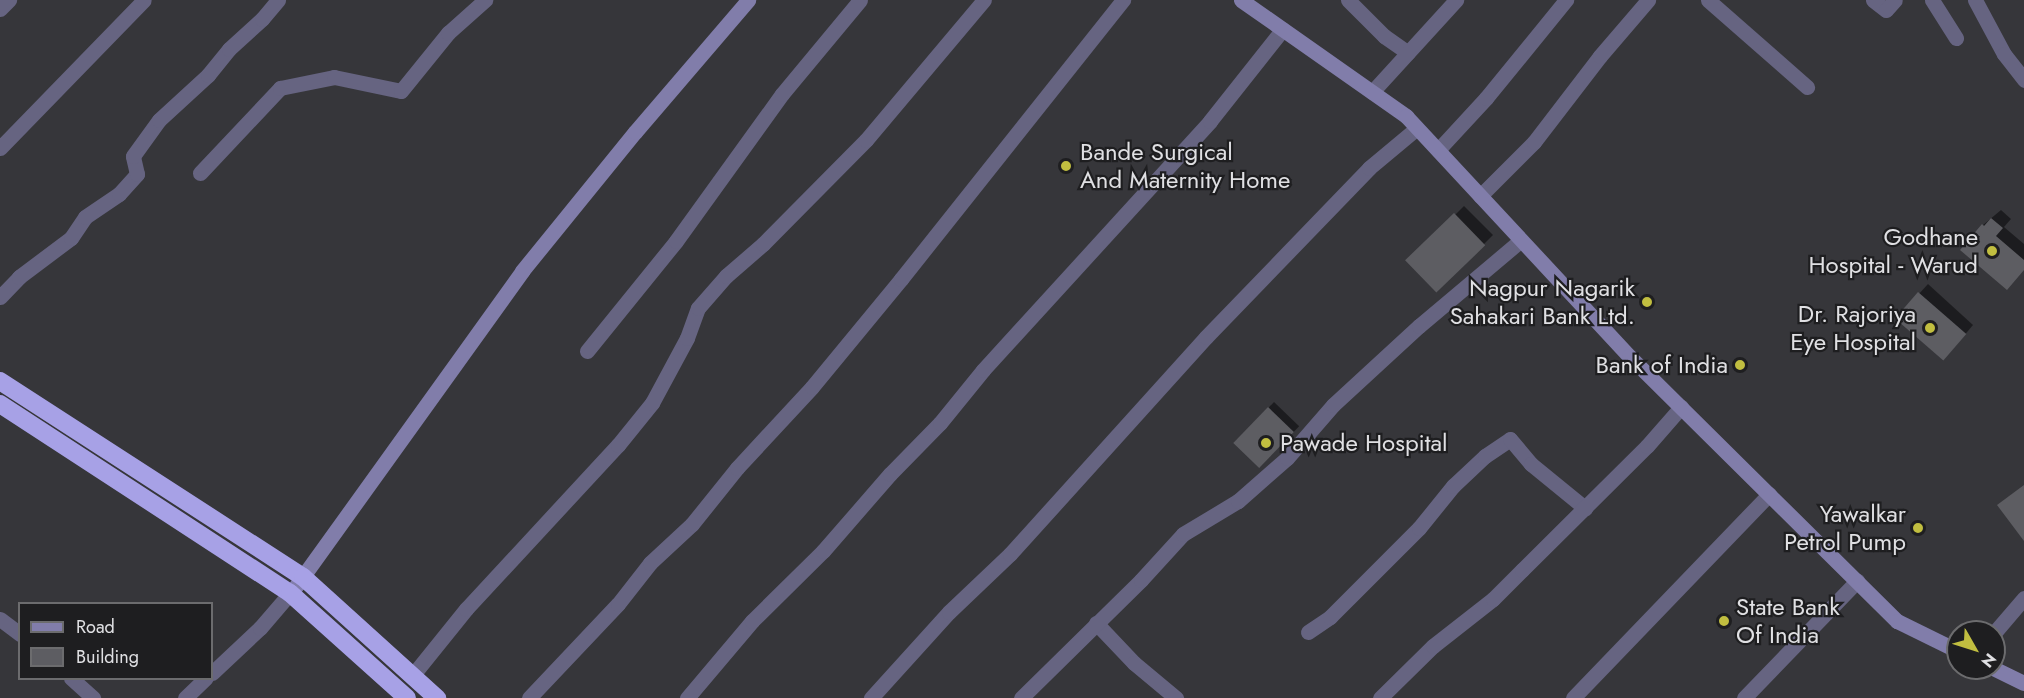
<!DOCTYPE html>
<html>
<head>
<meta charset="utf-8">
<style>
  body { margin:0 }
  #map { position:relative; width:2024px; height:698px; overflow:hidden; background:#36363a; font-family:Jost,sans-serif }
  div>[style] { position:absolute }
  .shadow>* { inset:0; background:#0007; transform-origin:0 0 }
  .building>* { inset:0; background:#5d5d62; transform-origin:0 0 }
  .street>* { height:15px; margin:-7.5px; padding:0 7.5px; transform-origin:7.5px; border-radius:7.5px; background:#666481 }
  .secondary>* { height:15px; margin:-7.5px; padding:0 7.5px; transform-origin:7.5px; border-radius:7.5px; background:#817daa }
  .highway>* { height:18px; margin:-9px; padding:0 9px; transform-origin:9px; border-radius:9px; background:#a7a1e6 }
  .dots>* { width:16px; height:16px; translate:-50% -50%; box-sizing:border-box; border:3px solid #1e1e20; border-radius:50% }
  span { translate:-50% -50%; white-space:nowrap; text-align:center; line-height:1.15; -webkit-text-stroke:4.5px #1e1e20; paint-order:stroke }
  .poi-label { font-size:24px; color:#e0e0e3 }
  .left { translate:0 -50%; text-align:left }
  .right { translate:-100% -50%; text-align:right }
  .legend { position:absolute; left:18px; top:602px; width:195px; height:78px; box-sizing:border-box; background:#1e1e20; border:2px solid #6c6c6e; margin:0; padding:8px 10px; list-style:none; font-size:18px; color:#e0e0e3 }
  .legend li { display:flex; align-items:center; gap:12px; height:30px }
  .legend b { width:30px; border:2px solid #6c6c6e }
  .north { position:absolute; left:1946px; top:620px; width:60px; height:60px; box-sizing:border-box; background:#1e1e20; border:2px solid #6c6c6e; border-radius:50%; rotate:129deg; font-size:16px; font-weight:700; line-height:24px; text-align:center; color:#e0e0e3 }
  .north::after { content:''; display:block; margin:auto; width:21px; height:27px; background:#c1be40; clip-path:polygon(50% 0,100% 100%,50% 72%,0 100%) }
</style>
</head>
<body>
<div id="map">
  <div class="shadow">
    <i style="left:1464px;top:206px;width:41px;height:78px;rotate:45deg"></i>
    <i style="clip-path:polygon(2001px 210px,2011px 219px,2004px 227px,2024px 244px,2024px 270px,1983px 225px)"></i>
    <i style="clip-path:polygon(1928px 284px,1973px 325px,1952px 350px,1897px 318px)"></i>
    <i style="left:1274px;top:402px;width:35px;height:56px;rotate:44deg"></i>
  </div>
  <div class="building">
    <i style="left:1454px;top:213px;width:45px;height:68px;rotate:46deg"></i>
    <i style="clip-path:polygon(1991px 218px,2003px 228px,1996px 236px,2024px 260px,2024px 270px,2007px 290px,1960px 250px,1982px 224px,1984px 226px)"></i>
    <i style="left:1918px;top:292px;width:64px;height:35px;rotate:41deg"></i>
    <i style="left:1268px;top:407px;width:36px;height:50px;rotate:44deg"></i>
    <i style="clip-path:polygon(2024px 485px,2024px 541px,1997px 505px)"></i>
  </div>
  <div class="street">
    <i style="left:1348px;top:0;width:51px;rotate:45deg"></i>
    <i style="left:1384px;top:36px;width:29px;rotate:35deg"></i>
    <i style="left:1708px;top:0;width:132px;rotate:41.3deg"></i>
    <i style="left:1873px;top:0;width:16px;rotate:38deg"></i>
    <i style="left:1886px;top:10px;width:13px;rotate:-48deg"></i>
    <i style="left:1932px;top:0;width:45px;rotate:57.7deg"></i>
    <i style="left:1975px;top:0;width:61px;rotate:61.8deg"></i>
    <i style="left:2004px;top:54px;width:33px;rotate:52deg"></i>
    <i style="left:0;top:9px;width:13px;rotate:-45deg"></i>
    <i style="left:1372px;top:92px;width:125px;rotate:-47.6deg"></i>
    <i style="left:0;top:148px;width:206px;rotate:-45.8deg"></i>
    <i style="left:1438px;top:150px;width:71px;rotate:-47.3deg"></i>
    <i style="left:1486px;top:98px;width:127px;rotate:-50.8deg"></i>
    <i style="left:200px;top:173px;width:117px;rotate:-46.7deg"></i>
    <i style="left:280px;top:88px;width:55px;rotate:-11.5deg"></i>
    <i style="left:334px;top:77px;width:68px;rotate:11.8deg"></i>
    <i style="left:401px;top:91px;width:75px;rotate:-51deg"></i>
    <i style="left:448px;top:33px;width:50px;rotate:-41.7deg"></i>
    <i style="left:1480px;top:196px;width:76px;rotate:-45deg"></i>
    <i style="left:1534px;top:142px;width:108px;rotate:-52.5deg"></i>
    <i style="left:1600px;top:56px;width:74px;rotate:-49.4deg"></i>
    <i style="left:0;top:297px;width:28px;rotate:-46deg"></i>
    <i style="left:19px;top:277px;width:65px;rotate:-36.9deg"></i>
    <i style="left:71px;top:238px;width:25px;rotate:-56deg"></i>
    <i style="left:85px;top:217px;width:41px;rotate:-34.1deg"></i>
    <i style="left:119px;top:194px;width:27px;rotate:-48deg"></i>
    <i style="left:137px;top:174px;width:18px;rotate:-103deg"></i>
    <i style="left:133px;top:156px;width:44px;rotate:-54.2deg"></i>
    <i style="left:159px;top:120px;width:67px;rotate:-42.6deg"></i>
    <i style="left:208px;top:75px;width:33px;rotate:-51deg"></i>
    <i style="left:229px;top:49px;width:45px;rotate:-42.3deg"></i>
    <i style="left:262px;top:19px;width:25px;rotate:-50deg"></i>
    <i style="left:587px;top:351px;width:141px;rotate:-51deg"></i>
    <i style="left:676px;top:241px;width:181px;rotate:-54.2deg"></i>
    <i style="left:782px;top:94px;width:122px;rotate:-50.3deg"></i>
    <i style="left:0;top:619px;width:25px;rotate:37deg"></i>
    <i style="left:1096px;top:623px;width:55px;rotate:46.5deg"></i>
    <i style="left:1134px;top:663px;width:55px;rotate:39.8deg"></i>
    <i style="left:1308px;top:632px;width:27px;rotate:-34deg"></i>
    <i style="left:1330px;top:617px;width:126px;rotate:-45deg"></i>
    <i style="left:1419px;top:528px;width:54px;rotate:-51deg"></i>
    <i style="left:1453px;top:486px;width:44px;rotate:-43.2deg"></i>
    <i style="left:1485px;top:456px;width:30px;rotate:-34deg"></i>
    <i style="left:1510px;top:439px;width:33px;rotate:50deg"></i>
    <i style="left:1531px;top:464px;width:70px;rotate:39.2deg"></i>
    <i style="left:1994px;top:633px;width:46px;rotate:-49.4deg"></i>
    <i style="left:212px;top:673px;width:66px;rotate:-43.2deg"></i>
    <i style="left:260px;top:628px;width:46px;rotate:-49.4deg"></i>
    <i style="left:412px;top:676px;width:86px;rotate:-51.1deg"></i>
    <i style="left:466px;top:609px;width:224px;rotate:-47.2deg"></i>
    <i style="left:618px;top:445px;width:54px;rotate:-51deg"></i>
    <i style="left:652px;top:403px;width:74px;rotate:-61.7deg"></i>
    <i style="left:687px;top:338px;width:32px;rotate:-70deg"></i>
    <i style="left:698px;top:308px;width:43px;rotate:-48.8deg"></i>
    <i style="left:726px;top:276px;width:49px;rotate:-40.9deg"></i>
    <i style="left:763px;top:244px;width:146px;rotate:-45.3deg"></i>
    <i style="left:866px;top:140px;width:183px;rotate:-49.9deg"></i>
    <i style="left:71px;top:678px;width:30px;rotate:42deg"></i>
    <i style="left:185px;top:698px;width:29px;rotate:-44deg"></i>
    <i style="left:529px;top:698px;width:129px;rotate:-46.6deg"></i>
    <i style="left:618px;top:604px;width:52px;rotate:-52deg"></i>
    <i style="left:650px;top:563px;width:57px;rotate:-42.9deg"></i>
    <i style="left:692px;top:524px;width:72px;rotate:-51.2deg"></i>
    <i style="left:737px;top:468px;width:110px;rotate:-47.2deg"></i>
    <i style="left:812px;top:387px;width:140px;rotate:-50.5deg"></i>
    <i style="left:901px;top:279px;width:357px;rotate:-51.5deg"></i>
    <i style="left:687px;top:698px;width:101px;rotate:-49.8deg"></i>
    <i style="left:752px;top:621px;width:100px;rotate:-44.6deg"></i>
    <i style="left:823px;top:551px;width:102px;rotate:-49deg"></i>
    <i style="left:890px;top:474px;width:71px;rotate:-45.6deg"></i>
    <i style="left:940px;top:423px;width:68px;rotate:-50.9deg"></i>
    <i style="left:983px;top:370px;width:337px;rotate:-47.6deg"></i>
    <i style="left:1210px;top:121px;width:117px;rotate:-51.6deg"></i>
    <i style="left:871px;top:698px;width:116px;rotate:-47.8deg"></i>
    <i style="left:949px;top:612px;width:84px;rotate:-43.6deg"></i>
    <i style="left:1010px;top:554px;width:292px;rotate:-47.9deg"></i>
    <i style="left:1206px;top:337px;width:235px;rotate:-46deg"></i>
    <i style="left:1369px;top:168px;width:62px;rotate:-39.8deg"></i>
    <i style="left:1021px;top:698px;width:168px;rotate:-44.5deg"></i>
    <i style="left:1141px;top:580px;width:62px;rotate:-47.6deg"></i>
    <i style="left:1183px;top:534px;width:64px;rotate:-31deg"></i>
    <i style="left:1238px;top:501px;width:65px;rotate:-41.3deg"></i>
    <i style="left:1287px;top:458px;width:70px;rotate:-49deg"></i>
    <i style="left:1333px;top:405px;width:117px;rotate:-42.6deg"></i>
    <i style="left:1419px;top:326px;width:133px;rotate:-40.1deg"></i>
    <i style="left:1380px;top:698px;width:74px;rotate:-44.5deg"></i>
    <i style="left:1433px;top:646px;width:76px;rotate:-38.1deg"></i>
    <i style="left:1493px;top:599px;width:41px;rotate:-45deg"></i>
    <i style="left:1522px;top:570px;width:176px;rotate:-44.8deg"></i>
    <i style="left:1647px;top:446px;width:52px;rotate:-48.9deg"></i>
    <i style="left:1573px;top:698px;width:283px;rotate:-46.1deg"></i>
    <i style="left:1744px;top:698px;width:163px;rotate:-46deg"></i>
  </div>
  <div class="secondary">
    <i style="left:1241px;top:0;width:202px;rotate:35.1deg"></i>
    <i style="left:1406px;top:116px;width:328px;rotate:47.1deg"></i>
    <i style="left:1629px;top:356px;width:377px;rotate:44.7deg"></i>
    <i style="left:1897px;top:621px;width:68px;rotate:26.2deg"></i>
    <i style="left:296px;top:586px;width:388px;rotate:-54.3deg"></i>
    <i style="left:522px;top:271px;width:179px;rotate:-50.9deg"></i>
    <i style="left:635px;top:132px;width:174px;rotate:-49.4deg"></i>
    <i style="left:1993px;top:668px;width:34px;rotate:26deg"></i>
  </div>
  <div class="highway">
    <i style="left:0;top:381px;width:361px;rotate:32.9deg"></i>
    <i style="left:303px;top:577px;width:181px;rotate:42.1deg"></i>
    <i style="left:0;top:404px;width:346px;rotate:33.1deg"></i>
    <i style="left:290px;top:593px;width:157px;rotate:41.9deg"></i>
  </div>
  <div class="dots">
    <i style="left:1066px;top:166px;background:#c1be40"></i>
    <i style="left:1992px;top:251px;background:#c1be40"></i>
    <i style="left:1647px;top:302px;background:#c1be40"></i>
    <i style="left:1930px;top:328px;background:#c1be40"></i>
    <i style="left:1740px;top:365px;background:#c1be40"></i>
    <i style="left:1266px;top:443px;background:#c1be40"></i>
    <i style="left:1918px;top:528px;background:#c1be40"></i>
    <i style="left:1724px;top:621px;background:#c1be40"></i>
  </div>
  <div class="poi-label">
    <span class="left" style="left:1080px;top:166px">Bande Surgical<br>And Maternity Home</span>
    <span class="right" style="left:1978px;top:251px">Godhane<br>Hospital - Warud</span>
    <span class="right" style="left:1635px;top:302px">Nagpur Nagarik<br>Sahakari Bank Ltd.</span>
    <span class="right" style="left:1916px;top:328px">Dr. Rajoriya<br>Eye Hospital</span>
    <span class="right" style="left:1728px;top:365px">Bank of India</span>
    <span class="left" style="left:1280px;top:443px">Pawade Hospital</span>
    <span class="right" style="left:1906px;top:528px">Yawalkar<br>Petrol Pump</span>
    <span class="left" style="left:1736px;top:621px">State Bank<br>Of India</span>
  </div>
  <ul class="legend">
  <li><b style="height:8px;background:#817daa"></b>Road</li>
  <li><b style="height:16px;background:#5d5d62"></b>Building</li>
  </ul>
  <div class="north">N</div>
</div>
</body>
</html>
